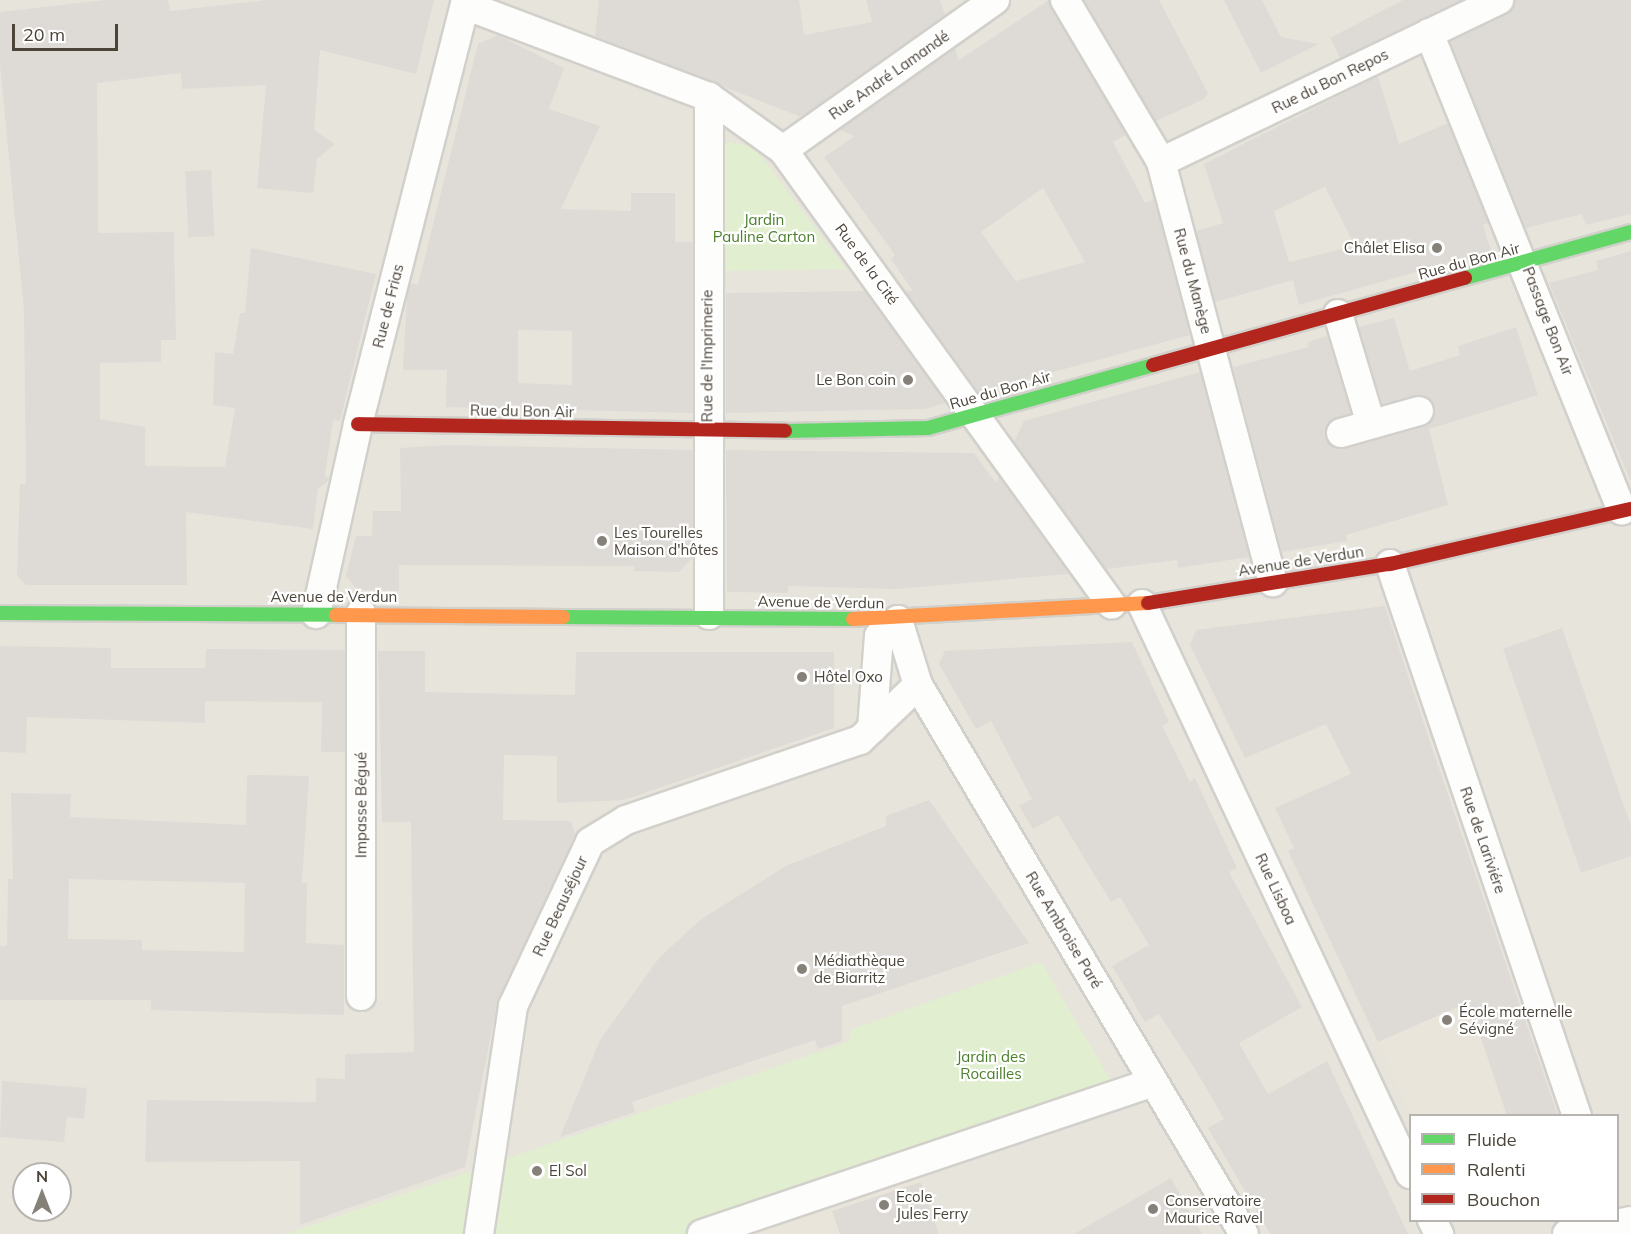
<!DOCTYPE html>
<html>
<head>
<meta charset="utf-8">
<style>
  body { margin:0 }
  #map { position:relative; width:1631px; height:1234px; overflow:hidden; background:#f4f2ee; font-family:Mulish,sans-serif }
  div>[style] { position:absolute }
  .residential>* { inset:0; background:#e7e4dc }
  .education>* { inset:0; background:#eae5da }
  .green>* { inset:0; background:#e1eecf }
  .building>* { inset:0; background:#dedbd6; transform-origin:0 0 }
  .roads { filter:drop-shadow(2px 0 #d2d0cb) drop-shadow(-2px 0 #d2d0cb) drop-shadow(0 2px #d2d0cb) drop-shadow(0 -2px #d2d0cb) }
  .street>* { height:28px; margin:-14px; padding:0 14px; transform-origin:14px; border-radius:14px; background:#fdfdfc }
  .fast>* { height:14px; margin:-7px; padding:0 7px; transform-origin:7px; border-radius:7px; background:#63d668 }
  .slow>* { height:14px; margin:-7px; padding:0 7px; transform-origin:7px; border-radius:7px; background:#ff974d }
  .jam>* { height:14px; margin:-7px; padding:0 7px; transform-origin:7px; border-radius:7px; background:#b3261e }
  .dots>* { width:16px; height:16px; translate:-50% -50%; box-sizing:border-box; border:3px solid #fff; border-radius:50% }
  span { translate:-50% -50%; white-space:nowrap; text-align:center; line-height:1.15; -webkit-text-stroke:4.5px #fff; paint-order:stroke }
  .street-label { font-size:15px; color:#4b4439 }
  .park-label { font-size:15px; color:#4a7f2a }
  .poi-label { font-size:15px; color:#4b4439 }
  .right { translate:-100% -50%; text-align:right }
  .left { translate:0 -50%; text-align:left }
  .legend { position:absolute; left:1409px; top:1114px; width:210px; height:108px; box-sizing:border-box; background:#fff; border:2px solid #b7b4b0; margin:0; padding:8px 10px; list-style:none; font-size:18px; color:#4b4439 }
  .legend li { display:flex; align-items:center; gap:12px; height:30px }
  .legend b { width:30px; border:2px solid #b7b4b0 }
  .north { position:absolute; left:12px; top:1162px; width:60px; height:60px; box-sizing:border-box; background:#fff; border:2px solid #b7b4b0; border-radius:50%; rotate:0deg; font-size:16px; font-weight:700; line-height:24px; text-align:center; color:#4b4439 }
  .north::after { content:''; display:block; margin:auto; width:21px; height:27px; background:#868178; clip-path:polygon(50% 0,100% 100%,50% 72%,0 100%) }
  .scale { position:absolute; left:12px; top:24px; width:106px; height:27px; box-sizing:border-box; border:3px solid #4b4439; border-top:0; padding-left:8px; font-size:18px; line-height:21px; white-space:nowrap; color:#4b4439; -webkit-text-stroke:4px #fff; paint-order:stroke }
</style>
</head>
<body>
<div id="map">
  <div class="residential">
    <i style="clip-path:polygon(evenodd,0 0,1631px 0,1631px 1234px,0 1234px,0 0,1410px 1116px,1618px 1116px,1618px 1220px,1410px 1220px,1410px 1116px,0 0,24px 1174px,60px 1174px,60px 1210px,24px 1210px,24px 1174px)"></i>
  </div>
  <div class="education">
    <i style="clip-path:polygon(1496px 934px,1558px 1115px,1412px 1115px,1358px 998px)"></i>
    <i style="clip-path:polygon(922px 1176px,941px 1234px,751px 1234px)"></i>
  </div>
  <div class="green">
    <i style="clip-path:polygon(729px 142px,754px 147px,846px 269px,726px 271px,721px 146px)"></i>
    <i style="clip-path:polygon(1041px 962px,1124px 1103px,736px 1234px,286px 1234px,848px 1042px,852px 1029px)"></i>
  </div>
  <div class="building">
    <i style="clip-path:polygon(105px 0,168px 0,170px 11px,266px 0,434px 0,416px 74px,320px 50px,314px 130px,335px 144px,317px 159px,313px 193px,257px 188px,266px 85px,182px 89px,181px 73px,97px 83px,98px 233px,174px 232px,176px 340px,161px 340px,161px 362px,100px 363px,100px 419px,145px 427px,145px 466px,225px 467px,235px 408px,213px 405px,215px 352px,233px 354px,240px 313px,245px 313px,251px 248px,376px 274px,340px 421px,333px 420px,325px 475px,329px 480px,318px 489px,313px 529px,186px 512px,187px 585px,26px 585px,17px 576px,20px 484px,26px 484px,24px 310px,0 65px,0 12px)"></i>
    <i style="clip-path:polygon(599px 0,799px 0,804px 35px,872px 22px,866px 0,940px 0,945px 15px,801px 117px,595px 36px)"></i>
    <i style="clip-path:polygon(evenodd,1049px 0,1126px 135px,1113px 142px,1145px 203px,1154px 199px,1190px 335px,979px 392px,905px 291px,913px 291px,891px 259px,895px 255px,824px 157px,855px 136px,839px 130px,955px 48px,959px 60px,1049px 0,1043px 188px,1085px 262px,1016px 281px,981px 232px,1043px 188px)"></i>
    <i style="clip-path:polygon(1084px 0,1159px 0,1208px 93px,1204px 99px,1156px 121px)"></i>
    <i style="clip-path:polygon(1224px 0,1262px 0,1281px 37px,1319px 44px,1261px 73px)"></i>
    <i style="clip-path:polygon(1403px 0,1461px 0,1340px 58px,1330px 38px)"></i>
    <i style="clip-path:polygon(1515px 0,1631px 0,1631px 214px,1586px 225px,1582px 214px,1526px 228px,1450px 42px,1507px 15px)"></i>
    <i style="clip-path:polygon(evenodd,498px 35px,564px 68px,549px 109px,600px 126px,561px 209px,631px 211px,631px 193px,675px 193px,675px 242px,693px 242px,693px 413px,446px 407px,447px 370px,403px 370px,407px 298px,411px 283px,418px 285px,478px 44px,498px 35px,518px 330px,572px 331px,572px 385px,518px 383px,518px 330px)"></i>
    <i style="clip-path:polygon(evenodd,1378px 76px,1399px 144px,1448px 123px,1488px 223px,1483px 225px,1491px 251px,1299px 305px,1293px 280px,1215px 302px,1196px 231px,1223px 223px,1204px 164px,1378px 76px,1325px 187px,1355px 246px,1289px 262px,1274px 211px,1325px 187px)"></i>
    <i style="left:211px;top:170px;width:66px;height:26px;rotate:87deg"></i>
    <i style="clip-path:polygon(1631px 251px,1631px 480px,1630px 480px,1549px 283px,1598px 270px,1596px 261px)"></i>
    <i style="clip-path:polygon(865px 291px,945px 403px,925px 409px,726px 413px,726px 293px)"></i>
    <i style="clip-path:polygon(1394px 318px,1410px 371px,1460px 355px,1458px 346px,1516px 327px,1538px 395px,1429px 429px,1448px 505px,1346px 535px,1347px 541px,1282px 552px,1233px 367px,1309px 347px,1308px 342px,1327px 336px,1351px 413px,1329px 422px,1325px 437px,1330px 445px,1345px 449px,1423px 427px,1435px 414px,1424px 395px,1382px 404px,1359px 327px)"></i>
    <i style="clip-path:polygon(1200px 372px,1249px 557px,1178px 568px,1177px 560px,1106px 569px,1014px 442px,1024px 421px)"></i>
    <i style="clip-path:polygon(446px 445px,693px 450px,693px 557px,679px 572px,634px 571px,634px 566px,399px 565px,399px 591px,357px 590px,346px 576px,356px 536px,372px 536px,373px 511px,401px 511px,400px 448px)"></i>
    <i style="clip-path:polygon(726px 450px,974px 453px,996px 483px,999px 477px,1069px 574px,895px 589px,788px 586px,788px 593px,727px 592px)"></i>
    <i style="clip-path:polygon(1385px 606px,1431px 745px,1558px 1116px,1507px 1116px,1469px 1002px,1378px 1042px,1288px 851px,1294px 848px,1275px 808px,1351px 774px,1326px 724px,1245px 758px,1190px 645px,1196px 630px)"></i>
    <i style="clip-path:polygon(1562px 628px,1631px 826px,1631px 856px,1581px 873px,1503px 649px)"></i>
    <i style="clip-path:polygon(1132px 642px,1169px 722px,1162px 726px,1190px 782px,1195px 778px,1237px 868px,1229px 872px,1302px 1007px,1239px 1043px,1268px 1094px,1327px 1061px,1408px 1234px,1270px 1234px,1208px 1128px,1224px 1119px,1195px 1069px,1159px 1014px,1145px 1022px,1112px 966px,1149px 945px,1120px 897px,1111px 902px,1058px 815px,1033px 829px,1019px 806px,1032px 799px,991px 721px,976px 729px,939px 664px,945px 651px)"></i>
    <i style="clip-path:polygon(0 646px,111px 648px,111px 668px,205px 668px,206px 649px,345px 650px,345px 752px,321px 752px,322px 702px,205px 701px,205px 723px,27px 717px,26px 753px,0 752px)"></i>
    <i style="clip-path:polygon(378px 651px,425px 651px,425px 692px,575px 695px,576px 652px,834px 652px,834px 728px,624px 800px,557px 803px,557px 756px,504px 755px,503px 820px,571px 821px,575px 835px,498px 999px,465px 1167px,300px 1225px,300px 1161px,145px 1162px,147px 1100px,316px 1102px,316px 1078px,345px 1079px,345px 1054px,414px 1052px,411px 822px,382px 822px)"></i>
    <i style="clip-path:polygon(evenodd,247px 775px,309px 776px,302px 883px,307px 883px,306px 943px,344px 945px,344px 1015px,151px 1010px,151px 1000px,0 1000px,0 946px,7px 946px,8px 879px,13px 879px,11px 793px,71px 794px,70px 817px,246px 825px,247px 775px,69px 879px,245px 883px,244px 952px,142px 950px,142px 940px,68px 939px,69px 879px)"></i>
    <i style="clip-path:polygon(929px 800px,1029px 943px,842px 1006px,842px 1041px,818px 1049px,815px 1040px,632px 1102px,635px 1112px,560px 1137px,600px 1040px,659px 958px,700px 920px,786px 866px,886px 826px,886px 816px)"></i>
    <i style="clip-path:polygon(2px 1081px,87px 1088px,84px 1119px,67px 1117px,64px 1142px,0 1137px)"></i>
    <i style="clip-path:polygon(1171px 1178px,1202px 1234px,1074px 1234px)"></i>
    <i style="clip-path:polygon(921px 1182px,939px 1234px,840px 1234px,832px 1211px)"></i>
  </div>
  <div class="roads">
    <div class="street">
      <i style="left:1065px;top:0;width:188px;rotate:59.3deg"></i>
      <i style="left:1161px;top:162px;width:435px;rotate:75.1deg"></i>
      <i style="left:465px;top:5px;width:261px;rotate:20.7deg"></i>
      <i style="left:709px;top:97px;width:91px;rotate:35.6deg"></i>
      <i style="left:783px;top:150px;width:561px;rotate:54.13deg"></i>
      <i style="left:1429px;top:33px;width:515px;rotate:68.01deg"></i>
      <i style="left:709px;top:97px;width:518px;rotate:90deg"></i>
      <i style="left:783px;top:150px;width:260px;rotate:-35.3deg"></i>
      <i style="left:1161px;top:162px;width:375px;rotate:-25.6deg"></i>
      <i style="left:1338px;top:314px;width:115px;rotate:73.3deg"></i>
      <i style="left:1341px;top:433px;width:81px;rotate:-15.8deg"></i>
      <i style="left:1390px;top:564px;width:583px;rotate:71.29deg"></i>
      <i style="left:1142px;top:604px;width:630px;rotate:64.82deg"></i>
      <i style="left:361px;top:613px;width:383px;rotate:90deg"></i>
      <i style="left:316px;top:614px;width:195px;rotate:-77.5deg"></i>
      <i style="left:358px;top:424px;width:438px;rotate:-75.7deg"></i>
      <i style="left:872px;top:729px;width:93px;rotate:-85.7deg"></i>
      <i style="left:879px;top:636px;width:25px;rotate:-40deg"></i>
      <i style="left:898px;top:620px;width:68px;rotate:72.9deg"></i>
      <i style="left:918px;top:685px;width:638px;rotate:59.3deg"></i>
      <i style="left:1432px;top:1220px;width:16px;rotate:63deg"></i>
      <i style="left:479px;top:1234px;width:231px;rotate:-81.5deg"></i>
      <i style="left:513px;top:1006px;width:181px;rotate:-64.8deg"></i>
      <i style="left:590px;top:842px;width:42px;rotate:-31.4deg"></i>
      <i style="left:626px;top:820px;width:247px;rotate:-18.9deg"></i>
      <i style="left:860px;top:740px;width:80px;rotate:-43.5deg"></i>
      <i style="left:702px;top:1234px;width:476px;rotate:-18.6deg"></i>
      <i style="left:1567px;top:1234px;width:65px;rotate:-11.5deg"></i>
    </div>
    <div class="fast">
      <i style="left:1465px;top:278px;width:172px;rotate:-15.5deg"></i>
      <i style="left:785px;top:431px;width:143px;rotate:-1.2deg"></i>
      <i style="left:928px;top:428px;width:234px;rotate:-15.6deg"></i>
      <i style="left:0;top:613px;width:336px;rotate:0.3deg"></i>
      <i style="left:563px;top:617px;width:290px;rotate:0.4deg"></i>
    </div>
    <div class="slow">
      <i style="left:336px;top:615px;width:227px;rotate:0.5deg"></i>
      <i style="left:853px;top:619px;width:295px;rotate:-3.1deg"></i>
    </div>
    <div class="jam">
      <i style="left:1153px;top:365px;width:324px;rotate:-15.6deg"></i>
      <i style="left:358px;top:424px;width:427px;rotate:0.9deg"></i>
      <i style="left:1148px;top:603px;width:245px;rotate:-9.2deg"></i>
      <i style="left:1390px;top:564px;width:247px;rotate:-12.9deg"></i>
    </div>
  </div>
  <div class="dots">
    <i style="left:1437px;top:248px;background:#868178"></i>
    <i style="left:908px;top:380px;background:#868178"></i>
    <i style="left:602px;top:541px;background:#868178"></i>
    <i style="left:802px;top:677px;background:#868178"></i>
    <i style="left:802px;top:969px;background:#868178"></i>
    <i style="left:1447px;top:1020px;background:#868178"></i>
    <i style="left:537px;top:1171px;background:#868178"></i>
    <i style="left:884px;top:1205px;background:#868178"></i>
    <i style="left:1153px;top:1209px;background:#868178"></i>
  </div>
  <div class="street-label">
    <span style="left:889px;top:75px;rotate:-35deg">Rue André Lamandé</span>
    <span style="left:1330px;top:81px;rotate:-26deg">Rue du Bon Repos</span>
    <span style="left:1469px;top:261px;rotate:-15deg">Rue du Bon Air</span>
    <span style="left:867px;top:264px;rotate:54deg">Rue de la Cité</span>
    <span style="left:1193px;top:281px;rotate:75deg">Rue du Manège</span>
    <span style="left:388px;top:306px;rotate:-76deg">Rue de Frias</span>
    <span style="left:1548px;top:321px;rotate:69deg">Passage Bon Air</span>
    <span style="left:707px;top:356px;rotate:-90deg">Rue de l'Imprimerie</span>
    <span style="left:1000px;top:390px;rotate:-16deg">Rue du Bon Air</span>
    <span style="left:522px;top:411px;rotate:1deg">Rue du Bon Air</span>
    <span style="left:1301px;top:561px;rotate:-9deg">Avenue de Verdun</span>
    <span style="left:334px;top:597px">Avenue de Verdun</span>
    <span style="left:821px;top:602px;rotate:1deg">Avenue de Verdun</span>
    <span style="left:361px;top:805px;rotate:-90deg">Impasse Bégué</span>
    <span style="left:1483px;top:840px;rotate:71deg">Rue de Lariviére</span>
    <span style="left:1276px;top:889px;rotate:65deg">Rue Lisboa</span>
    <span style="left:560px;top:906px;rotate:-65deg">Rue Beauséjour</span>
    <span style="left:1064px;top:930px;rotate:59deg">Rue Ambroise Paré</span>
  </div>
  <div class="park-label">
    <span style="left:764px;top:228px">Jardin<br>Pauline Carton</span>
    <span style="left:991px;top:1065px">Jardin des<br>Rocailles</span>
  </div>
  <div class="poi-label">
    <span class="right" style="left:1425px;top:248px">Châlet Elisa</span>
    <span class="right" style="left:896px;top:380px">Le Bon coin</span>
    <span class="left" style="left:614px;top:541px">Les Tourelles<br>Maison d'hôtes</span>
    <span class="left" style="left:814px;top:677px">Hôtel Oxo</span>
    <span class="left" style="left:814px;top:969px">Médiathèque<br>de Biarritz</span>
    <span class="left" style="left:1459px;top:1020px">École maternelle<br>Sévigné</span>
    <span class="left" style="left:549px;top:1171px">El Sol</span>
    <span class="left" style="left:896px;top:1205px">Ecole<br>Jules Ferry</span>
    <span class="left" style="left:1165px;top:1209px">Conservatoire<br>Maurice Ravel</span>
  </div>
  <ul class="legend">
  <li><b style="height:8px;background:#63d668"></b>Fluide</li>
  <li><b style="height:8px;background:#ff974d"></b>Ralenti</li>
  <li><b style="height:8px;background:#b3261e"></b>Bouchon</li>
  </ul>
  <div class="north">N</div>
  <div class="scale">20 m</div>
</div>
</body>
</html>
